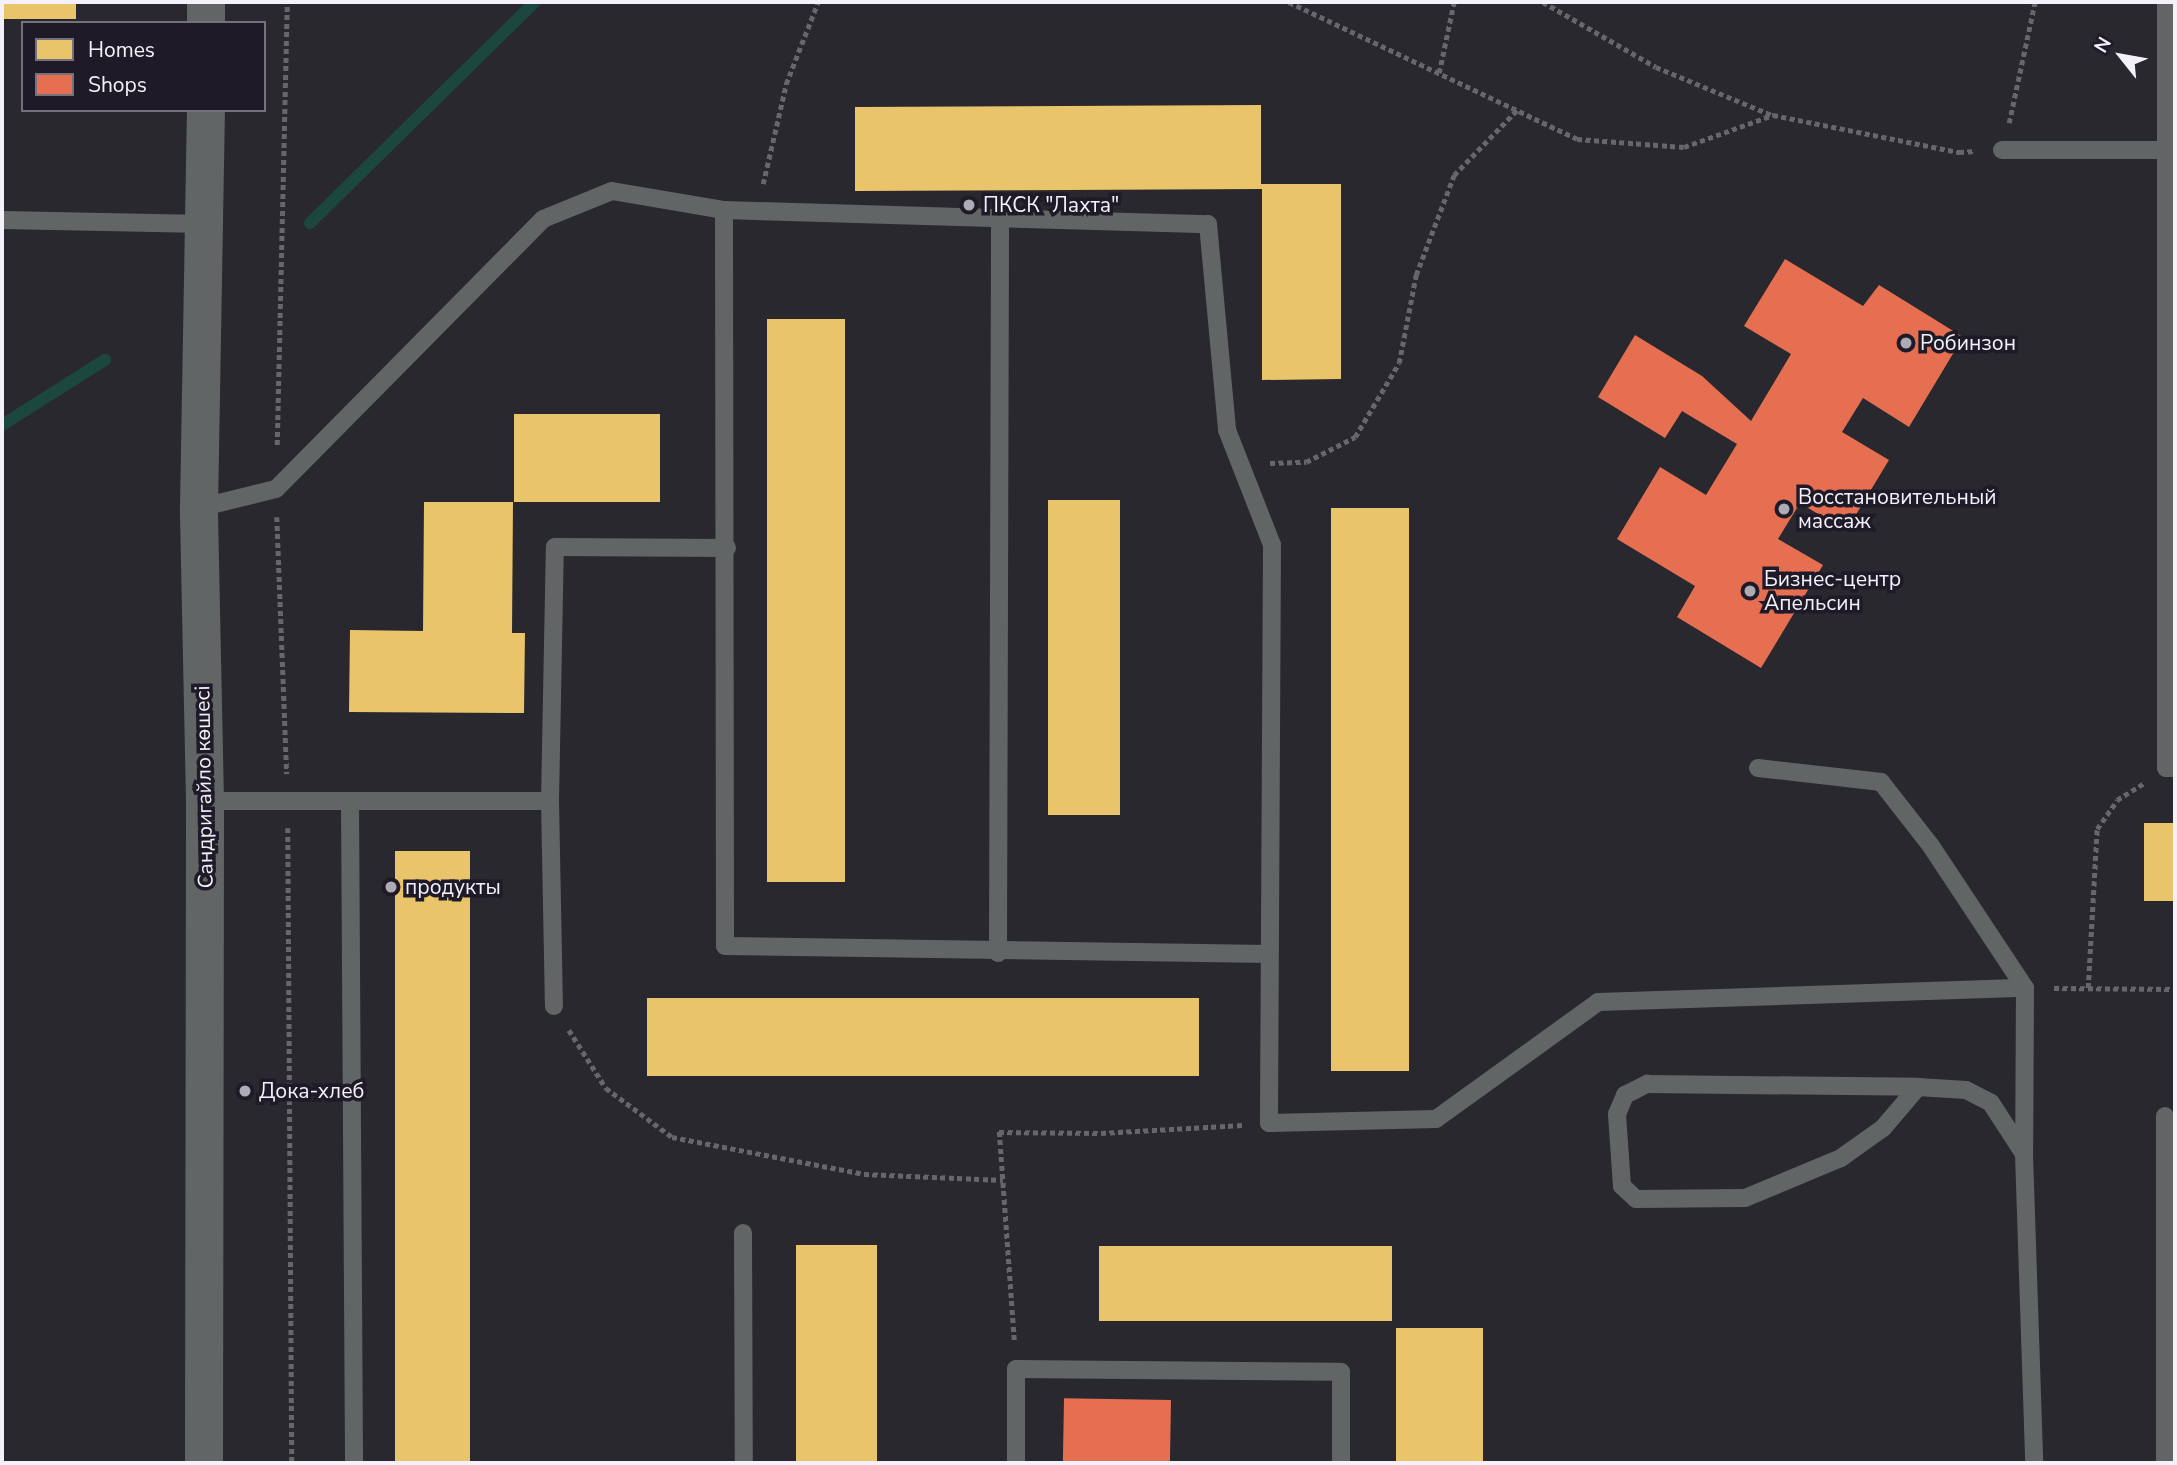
<!DOCTYPE html>
<html>
<head>
<meta charset="utf-8">
<style>
  body { margin:0 }
  #map { position:relative; width:2177px; height:1465px; overflow:hidden; background:#29282e; font-family:"Nunito Sans",sans-serif }
  div>[style] { position:absolute }
  .homes>* { inset:0; background:#e9c46a; transform-origin:0 0 }
  .shops>* { inset:0; background:#e76f51; transform-origin:0 0 }
  .stream>* { height:12px; margin:-6px; padding:0 6px; transform-origin:6px; border-radius:6px; background:#1c473e }
  .path>* { height:4.5px; margin-top:-2.25px; transform-origin:0; background:repeating-linear-gradient(90deg,#666769 0 5px,transparent 0 8.5px) }
  .service>* { height:18px; margin:-9px; padding:0 9px; transform-origin:9px; border-radius:9px; background:#626565 }
  .tertiary>* { height:38px; margin:-19px; padding:0 19px; transform-origin:19px; border-radius:19px; background:#626565 }
  .dots>* { width:19px; height:19px; translate:-50% -50%; box-sizing:border-box; border:4px solid #1f1a28; border-radius:50% }
  span { translate:-50% -50%; white-space:nowrap; text-align:center; line-height:1.15; -webkit-text-stroke:7px #1f1a28; paint-order:stroke }
  .poi-label { font-size:21px; color:#f4f1fb }
  .left { translate:0 -50%; text-align:left }
  .street-label { font-size:21px; color:#f4f1fb }
  .frame { position:absolute; inset:0; border:4px solid #f4f1fb; pointer-events:none }
  .legend { position:absolute; left:21px; top:21px; width:245px; height:91px; box-sizing:border-box; background:#1f1a28; border:2px solid #74707c; margin:0; padding:9px 12px; list-style:none; font-size:21px; color:#f4f1fb }
  .legend li { display:flex; align-items:center; gap:14px; height:35px }
  .legend b { width:35px; border:2px solid #74707c }
  .north { position:absolute; left:2086px; top:21px; width:70px; height:70px; -webkit-text-stroke:5px #1f1a28; paint-order:stroke; rotate:301deg; font-size:19px; font-weight:700; line-height:28px; text-align:center; color:#f4f1fb }
  .north::after { content:''; display:block; margin:auto; width:24px; height:32px; background:#f4f1fb; clip-path:polygon(50% 0,100% 100%,50% 72%,0 100%) }
</style>
</head>
<body>
<div id="map">
  <div class="homes">
    <i style="left:2px;top:2px;width:74px;height:17px"></i>
    <i style="clip-path:polygon(1261px 105px,1261px 184px,1341px 184px,1341px 379px,1262px 380px,1262px 189px,855px 191px,855px 107px)"></i>
    <i style="left:767px;top:319px;width:78px;height:563px"></i>
    <i style="left:514px;top:414px;width:146px;height:88px"></i>
    <i style="left:1048px;top:500px;width:72px;height:315px"></i>
    <i style="clip-path:polygon(424px 502px,513px 502px,512px 633px,525px 633px,524px 713px,349px 712px,350px 630px,423px 631px)"></i>
    <i style="left:1409px;top:508px;width:563px;height:78px;rotate:90deg"></i>
    <i style="left:2144px;top:823px;width:31px;height:78px"></i>
    <i style="left:395px;top:851px;width:75px;height:612px"></i>
    <i style="left:1199px;top:998px;width:78px;height:552px;rotate:90deg"></i>
    <i style="left:796px;top:1245px;width:81px;height:218px"></i>
    <i style="left:1099px;top:1246px;width:293px;height:75px"></i>
    <i style="left:1396px;top:1328px;width:87px;height:135px"></i>
  </div>
  <div class="shops">
    <i style="clip-path:polygon(1785px 259px,1863px 306px,1879px 285px,1963px 337px,1909px 427px,1863px 398px,1842px 432px,1889px 460px,1846px 531px,1800px 503px,1778px 539px,1823px 565px,1761px 668px,1677px 617px,1695px 586px,1617px 539px,1660px 467px,1706px 495px,1737px 444px,1682px 411px,1665px 438px,1598px 397px,1635px 335px,1702px 376px,1751px 421px,1791px 354px,1744px 326px)"></i>
    <i style="left:1171px;top:1400px;width:63px;height:107px;rotate:91deg"></i>
  </div>
  <div class="stream">
    <i style="left:310px;top:223px;width:315px;rotate:-44.5deg"></i>
    <i style="left:2px;top:425px;width:122px;rotate:-32.3deg"></i>
  </div>
  <div class="path">
    <i style="left:1289px;top:2px;width:319px;rotate:25.4deg"></i>
    <i style="left:1577px;top:139px;width:107px;rotate:4.3deg"></i>
    <i style="left:1684px;top:147px;width:95px;rotate:-19.8deg"></i>
    <i style="left:1773px;top:115px;width:190px;rotate:11.3deg"></i>
    <i style="left:1959px;top:152px;width:17px;rotate:-3deg"></i>
    <i style="left:1543px;top:2px;width:130px;rotate:29.9deg"></i>
    <i style="left:1656px;top:67px;width:126px;rotate:22.5deg"></i>
    <i style="left:1439px;top:73px;width:73px;rotate:-78.1deg"></i>
    <i style="left:2009px;top:123px;width:124px;rotate:-77.9deg"></i>
    <i style="left:763px;top:184px;width:103px;rotate:-77deg"></i>
    <i style="left:786px;top:84px;width:88px;rotate:-68.7deg"></i>
    <i style="left:277px;top:445px;width:443px;rotate:-88.7deg"></i>
    <i style="left:1270px;top:463px;width:36px;rotate:-2deg"></i>
    <i style="left:1306px;top:462px;width:55px;rotate:-27deg"></i>
    <i style="left:1355px;top:437px;width:86px;rotate:-59.3deg"></i>
    <i style="left:1399px;top:363px;width:90px;rotate:-79.1deg"></i>
    <i style="left:1416px;top:275px;width:107px;rotate:-69.2deg"></i>
    <i style="left:1454px;top:175px;width:91px;rotate:-45.9deg"></i>
    <i style="left:277px;top:517px;width:257px;rotate:87.8deg"></i>
    <i style="left:288px;top:828px;width:635px;rotate:89.64deg"></i>
    <i style="left:2054px;top:988px;width:121px;rotate:0.5deg"></i>
    <i style="left:2088px;top:988px;width:159px;rotate:-86.8deg"></i>
    <i style="left:2097px;top:829px;width:35px;rotate:-55deg"></i>
    <i style="left:2117px;top:800px;width:32px;rotate:-32deg"></i>
    <i style="left:569px;top:1030px;width:69px;rotate:57.5deg"></i>
    <i style="left:606px;top:1088px;width:82px;rotate:36.6deg"></i>
    <i style="left:672px;top:1137px;width:196px;rotate:10.9deg"></i>
    <i style="left:864px;top:1174px;width:139px;rotate:2.5deg"></i>
    <i style="left:1014px;top:1340px;width:209px;rotate:-94.1deg"></i>
    <i style="left:999px;top:1132px;width:102px;rotate:0.6deg"></i>
    <i style="left:1101px;top:1133px;width:142px;rotate:-3.2deg"></i>
  </div>
  <div class="service">
    <i style="left:2166px;top:2px;width:766px;rotate:90deg"></i>
    <i style="left:2166px;top:768px;width:9px"></i>
    <i style="left:2002px;top:150px;width:163px"></i>
    <i style="left:724px;top:210px;width:736px;rotate:89.92deg"></i>
    <i style="left:725px;top:946px;width:544px;rotate:0.84deg"></i>
    <i style="left:2px;top:220px;width:203px;rotate:1.1deg"></i>
    <i style="left:199px;top:508px;width:79px;rotate:-13.9deg"></i>
    <i style="left:276px;top:489px;width:380px;rotate:-45.3deg"></i>
    <i style="left:543px;top:219px;width:74px;rotate:-22.1deg"></i>
    <i style="left:612px;top:191px;width:114px;rotate:9.6deg"></i>
    <i style="left:724px;top:210px;width:484px;rotate:1.7deg"></i>
    <i style="left:1208px;top:224px;width:207px;rotate:84.7deg"></i>
    <i style="left:1227px;top:430px;width:123px;rotate:68.6deg"></i>
    <i style="left:1272px;top:545px;width:578px;rotate:90.3deg"></i>
    <i style="left:1269px;top:1123px;width:167px;rotate:-1.4deg"></i>
    <i style="left:1436px;top:1119px;width:200px;rotate:-35.8deg"></i>
    <i style="left:1598px;top:1002px;width:427px;rotate:-1.9deg"></i>
    <i style="left:2025px;top:988px;width:166px;rotate:90.3deg"></i>
    <i style="left:1758px;top:768px;width:124px;rotate:6.5deg"></i>
    <i style="left:1881px;top:782px;width:81px;rotate:52deg"></i>
    <i style="left:1931px;top:846px;width:170px;rotate:56.5deg"></i>
    <i style="left:205px;top:801px;width:345px"></i>
    <i style="left:550px;top:801px;width:254px;rotate:-88.9deg"></i>
    <i style="left:555px;top:547px;width:172px;rotate:0.3deg"></i>
    <i style="left:550px;top:801px;width:205px;rotate:88.9deg"></i>
    <i style="left:350px;top:802px;width:661px;rotate:89.65deg"></i>
    <i style="left:998px;top:953px;width:735px;rotate:-89.84deg"></i>
    <i style="left:1918px;top:1087px;width:54px;rotate:130.5deg"></i>
    <i style="left:1883px;top:1128px;width:52px;rotate:144.5deg"></i>
    <i style="left:1841px;top:1158px;width:104px;rotate:157.4deg"></i>
    <i style="left:1745px;top:1198px;width:109px;rotate:179.5deg"></i>
    <i style="left:1636px;top:1199px;width:19px;rotate:-137deg"></i>
    <i style="left:1622px;top:1186px;width:72px;rotate:-94deg"></i>
    <i style="left:1617px;top:1114px;width:21px;rotate:-67deg"></i>
    <i style="left:1625px;top:1095px;width:25px;rotate:-27deg"></i>
    <i style="left:1647px;top:1084px;width:271px;rotate:0.6deg"></i>
    <i style="left:1918px;top:1087px;width:48px;rotate:3.6deg"></i>
    <i style="left:1966px;top:1090px;width:28px;rotate:27deg"></i>
    <i style="left:1991px;top:1103px;width:61px;rotate:57.1deg"></i>
    <i style="left:2024px;top:1154px;width:309px;rotate:88.1deg"></i>
    <i style="left:2165px;top:1116px;width:347px;rotate:90deg"></i>
    <i style="left:743px;top:1233px;width:230px;rotate:89.8deg"></i>
    <i style="left:1016px;top:1463px;width:94px;rotate:-90deg"></i>
    <i style="left:1016px;top:1369px;width:325px;rotate:0.5deg"></i>
    <i style="left:1341px;top:1372px;width:91px;rotate:90deg"></i>
  </div>
  <div class="tertiary">
    <i style="left:206px;top:23px;width:21px;rotate:-90deg"></i>
    <i style="left:204px;top:1463px;width:662px;rotate:-89.91deg"></i>
    <i style="left:205px;top:801px;width:293px;rotate:-91.2deg"></i>
    <i style="left:199px;top:508px;width:398px;rotate:-89deg"></i>
  </div>
  <div class="dots">
    <i style="left:969px;top:205px;background:#adabb3"></i>
    <i style="left:1906px;top:343px;background:#adabb3"></i>
    <i style="left:1784px;top:509px;background:#adabb3"></i>
    <i style="left:1750px;top:591px;background:#adabb3"></i>
    <i style="left:391px;top:887px;background:#adabb3"></i>
    <i style="left:245px;top:1091px;background:#adabb3"></i>
  </div>
  <div class="poi-label">
    <span class="left" style="left:983px;top:205px">ПКСК "Лахта"</span>
    <span class="left" style="left:1920px;top:343px">Робинзон</span>
    <span class="left" style="left:1798px;top:509px">Восстановительный<br>массаж</span>
    <span class="left" style="left:1764px;top:591px">Бизнес-центр<br>Апельсин</span>
    <span class="left" style="left:405px;top:887px">продукты</span>
    <span class="left" style="left:259px;top:1091px">Дока-хлеб</span>
  </div>
  <div class="street-label">
    <span style="left:204px;top:787px;rotate:-91deg">Сандригайло көшесі</span>
  </div>
  <div class="frame"></div>
  <ul class="legend">
  <li><b style="height:19px;background:#e9c46a"></b>Homes</li>
  <li><b style="height:19px;background:#e76f51"></b>Shops</li>
  </ul>
  <div class="north">N</div>
</div>
</body>
</html>
